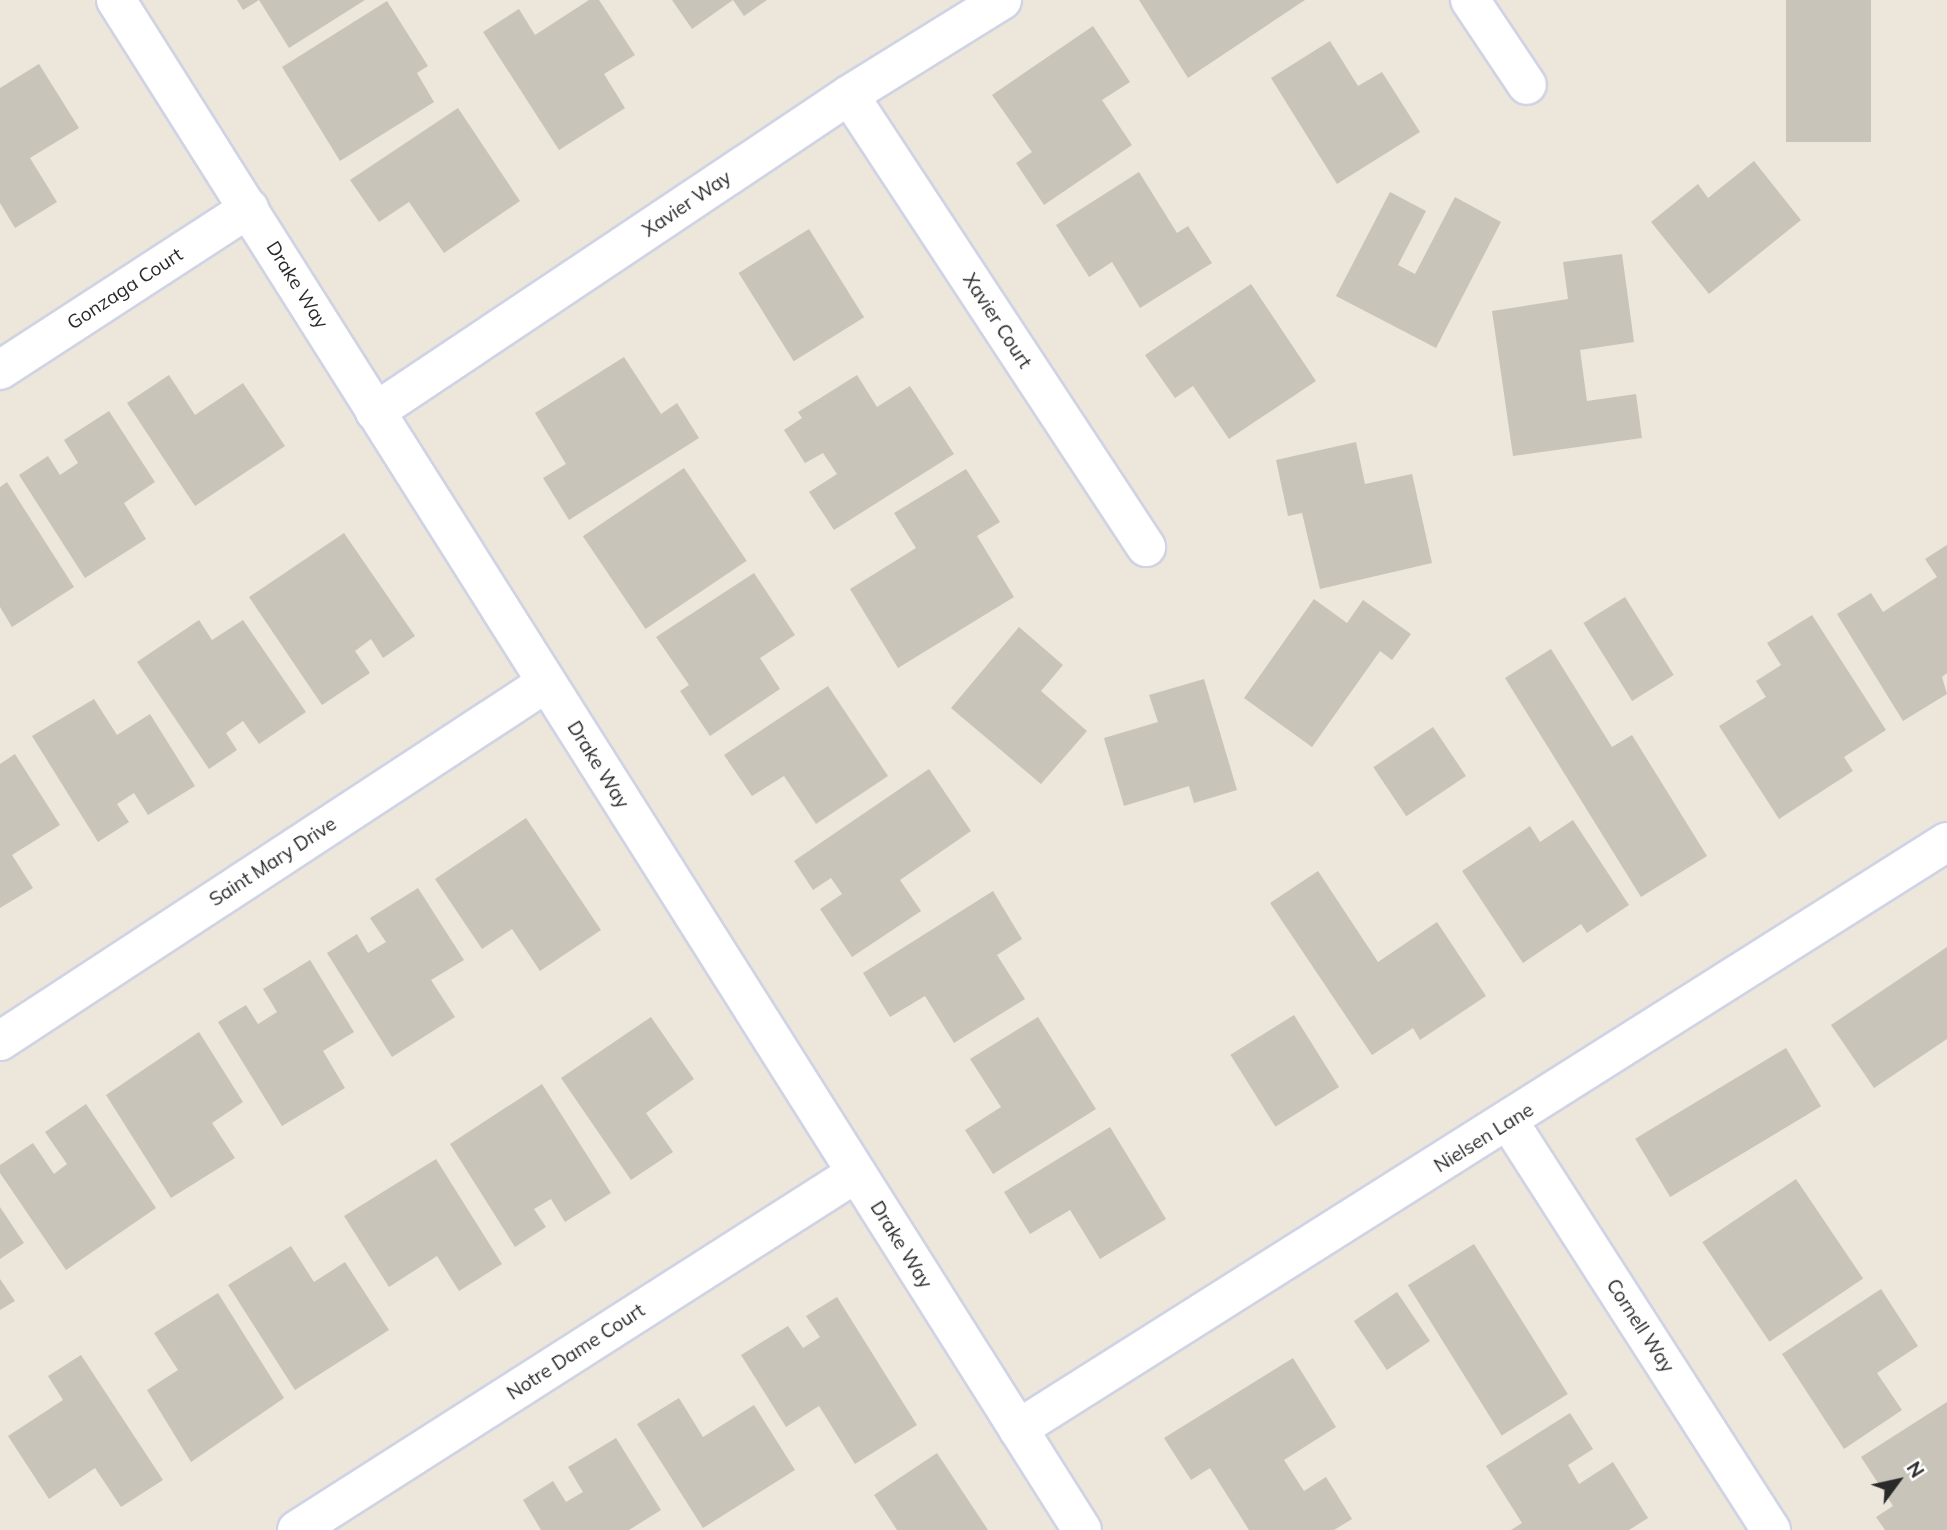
<!DOCTYPE html>
<html>
<head>
<meta charset="utf-8">
<style>
  body { margin:0 }
  #map { position:relative; width:1947px; height:1530px; overflow:hidden; background:#ede6da; font-family:Mulish,sans-serif }
  div>[style] { position:absolute }
  .building>* { inset:0; background:#c8c4b9; transform-origin:0 0 }
  .roads { filter:drop-shadow(2px 0 #d0d3e4) drop-shadow(-2px 0 #d0d3e4) drop-shadow(0 2px #d0d3e4) drop-shadow(0 -2px #d0d3e4) }
  .minor>* { height:38px; margin:-19px; padding:0 19px; transform-origin:19px; border-radius:19px; background:#fff }
  span { translate:-50% -50%; white-space:nowrap; text-align:center; line-height:1.15; -webkit-text-stroke:5px #fff; paint-order:stroke }
  .street-label { font-size:19px; color:#2a2a2a }
  .north { position:absolute; left:1863px; top:1446px; width:70px; height:70px; -webkit-text-stroke:5px #fff; paint-order:stroke; rotate:57deg; font-size:19px; font-weight:700; line-height:28px; text-align:center; color:#2a2a2a }
  .north::after { content:''; display:block; margin:auto; width:24px; height:32px; background:#2a2a2a; clip-path:polygon(50% 0,100% 100%,50% 72%,0 100%) }
</style>
</head>
<body>
<div id="map">
  <div class="building">
    <i style="clip-path:polygon(237px 0,365px 0,289px 48px,259px 0,243px 10px)"></i>
    <i style="clip-path:polygon(589px 0,599px 0,635px 55px,604px 74px,625px 108px,559px 150px,483px 32px,519px 9px,535px 35px)"></i>
    <i style="clip-path:polygon(672px 0,767px 0,744px 16px,733px 0,692px 29px)"></i>
    <i style="clip-path:polygon(1139px 0,1305px 0,1188px 78px)"></i>
    <i style="left:1786px;top:0;width:85px;height:142px"></i>
    <i style="clip-path:polygon(387px 1px,428px 66px,417px 73px,434px 102px,340px 161px,282px 67px)"></i>
    <i style="clip-path:polygon(1093px 26px,1130px 82px,1102px 100px,1132px 145px,1044px 205px,1016px 163px,1032px 152px,992px 95px)"></i>
    <i style="clip-path:polygon(1330px 41px,1358px 86px,1382px 72px,1420px 132px,1337px 184px,1271px 78px)"></i>
    <i style="clip-path:polygon(39px 64px,79px 128px,30px 158px,57px 202px,15px 228px,0 203px,0 88px)"></i>
    <i style="clip-path:polygon(458px 108px,520px 201px,444px 253px,409px 202px,379px 222px,350px 180px)"></i>
    <i style="clip-path:polygon(1754px 161px,1801px 220px,1709px 294px,1651px 222px,1698px 184px,1708px 198px)"></i>
    <i style="clip-path:polygon(1139px 172px,1177px 233px,1188px 226px,1212px 263px,1140px 308px,1112px 262px,1089px 277px,1056px 225px)"></i>
    <i style="clip-path:polygon(1390px 192px,1426px 211px,1398px 265px,1415px 274px,1455px 197px,1501px 222px,1436px 348px,1336px 296px)"></i>
    <i style="left:809px;top:229px;width:104px;height:83px;rotate:58deg"></i>
    <i style="clip-path:polygon(1622px 254px,1634px 342px,1580px 350px,1587px 401px,1636px 394px,1642px 438px,1513px 456px,1492px 311px,1568px 299px,1563px 262px)"></i>
    <i style="clip-path:polygon(1251px 284px,1316px 381px,1229px 439px,1193px 386px,1175px 398px,1145px 355px)"></i>
    <i style="clip-path:polygon(624px 357px,661px 414px,677px 403px,699px 438px,569px 520px,543px 478px,566px 464px,535px 413px)"></i>
    <i style="clip-path:polygon(169px 375px,195px 415px,243px 383px,285px 446px,195px 506px,127px 403px)"></i>
    <i style="clip-path:polygon(857px 375px,877px 407px,910px 386px,954px 454px,834px 530px,809px 492px,837px 474px,823px 453px,805px 463px,784px 430px,802px 418px,798px 412px)"></i>
    <i style="clip-path:polygon(109px 411px,155px 482px,124px 503px,146px 539px,85px 578px,19px 475px,48px 456px,60px 475px,78px 463px,64px 440px)"></i>
    <i style="clip-path:polygon(1356px 442px,1365px 484px,1412px 474px,1432px 563px,1320px 589px,1302px 513px,1288px 516px,1276px 460px)"></i>
    <i style="left:684px;top:468px;width:112px;height:122px;rotate:56deg"></i>
    <i style="clip-path:polygon(966px 469px,1000px 522px,977px 536px,1014px 597px,898px 668px,850px 589px,916px 548px,894px 513px)"></i>
    <i style="clip-path:polygon(7px 482px,74px 587px,12px 627px,0 607px,0 487px)"></i>
    <i style="clip-path:polygon(344px 533px,415px 636px,383px 658px,371px 639px,355px 651px,370px 673px,322px 705px,249px 597px)"></i>
    <i style="clip-path:polygon(1947px 545px,1947px 673px,1942px 677px,1947px 694px,1903px 721px,1837px 614px,1871px 593px,1883px 612px,1937px 577px,1925px 559px)"></i>
    <i style="clip-path:polygon(754px 573px,795px 635px,760px 658px,780px 689px,710px 736px,680px 691px,689px 685px,656px 637px)"></i>
    <i style="left:1625px;top:597px;width:92px;height:49px;rotate:58deg"></i>
    <i style="clip-path:polygon(1314px 599px,1347px 623px,1363px 600px,1411px 634px,1392px 660px,1380px 651px,1312px 747px,1244px 698px)"></i>
    <i style="clip-path:polygon(1812px 615px,1886px 730px,1844px 757px,1853px 771px,1779px 819px,1719px 726px,1766px 697px,1756px 681px,1781px 665px,1767px 643px)"></i>
    <i style="clip-path:polygon(199px 620px,212px 640px,243px 620px,306px 712px,259px 744px,243px 721px,226px 733px,237px 750px,209px 769px,137px 662px)"></i>
    <i style="clip-path:polygon(1019px 627px,1063px 665px,1041px 691px,1087px 731px,1041px 784px,951px 708px)"></i>
    <i style="clip-path:polygon(1551px 649px,1612px 747px,1632px 735px,1707px 856px,1641px 897px,1505px 678px)"></i>
    <i style="clip-path:polygon(1204px 679px,1237px 790px,1194px 803px,1189px 786px,1124px 806px,1104px 738px,1158px 722px,1149px 695px)"></i>
    <i style="clip-path:polygon(828px 686px,888px 776px,816px 824px,784px 776px,752px 796px,724px 755px)"></i>
    <i style="clip-path:polygon(94px 699px,117px 735px,150px 714px,195px 786px,148px 815px,134px 793px,117px 804px,129px 822px,98px 842px,32px 736px)"></i>
    <i style="left:1433px;top:727px;width:59px;height:72px;rotate:56deg"></i>
    <i style="clip-path:polygon(15px 754px,60px 825px,12px 855px,33px 888px,0 908px,0 764px)"></i>
    <i style="clip-path:polygon(929px 769px,971px 831px,900px 880px,921px 911px,852px 957px,820px 909px,842px 894px,831px 878px,813px 890px,794px 861px)"></i>
    <i style="clip-path:polygon(526px 818px,601px 930px,540px 971px,512px 929px,482px 949px,435px 879px)"></i>
    <i style="clip-path:polygon(1573px 820px,1629px 905px,1587px 933px,1581px 924px,1523px 963px,1462px 871px,1530px 826px,1540px 842px)"></i>
    <i style="clip-path:polygon(1318px 871px,1378px 962px,1437px 922px,1486px 996px,1420px 1040px,1413px 1028px,1372px 1055px,1270px 903px)"></i>
    <i style="clip-path:polygon(418px 888px,464px 960px,431px 980px,455px 1017px,392px 1057px,327px 953px,357px 934px,368px 953px,386px 942px,370px 918px)"></i>
    <i style="clip-path:polygon(993px 891px,1022px 939px,997px 955px,1025px 999px,954px 1043px,925px 996px,890px 1017px,863px 973px)"></i>
    <i style="clip-path:polygon(1947px 947px,1947px 1039px,1874px 1088px,1831px 1025px)"></i>
    <i style="clip-path:polygon(310px 960px,354px 1032px,323px 1051px,345px 1088px,282px 1126px,218px 1022px,246px 1005px,258px 1024px,277px 1012px,263px 989px)"></i>
    <i style="left:1294px;top:1015px;width:85px;height:75px;rotate:58deg"></i>
    <i style="clip-path:polygon(651px 1017px,694px 1079px,646px 1113px,673px 1152px,631px 1180px,561px 1078px)"></i>
    <i style="clip-path:polygon(1038px 1017px,1096px 1109px,993px 1174px,965px 1130px,1001px 1107px,970px 1059px)"></i>
    <i style="clip-path:polygon(199px 1032px,243px 1102px,212px 1123px,235px 1158px,171px 1198px,106px 1095px)"></i>
    <i style="left:1786px;top:1048px;width:68px;height:176px;rotate:59deg"></i>
    <i style="clip-path:polygon(542px 1084px,611px 1193px,565px 1222px,551px 1199px,534px 1209px,546px 1227px,515px 1247px,450px 1144px)"></i>
    <i style="clip-path:polygon(86px 1104px,156px 1208px,66px 1270px,0 1173px,0 1165px,33px 1143px,54px 1174px,67px 1164px,45px 1132px)"></i>
    <i style="clip-path:polygon(1110px 1127px,1166px 1219px,1100px 1259px,1070px 1210px,1030px 1234px,1004px 1192px)"></i>
    <i style="clip-path:polygon(436px 1159px,502px 1264px,459px 1291px,437px 1256px,389px 1287px,344px 1216px)"></i>
    <i style="left:1796px;top:1179px;width:120px;height:113px;rotate:56deg"></i>
    <i style="clip-path:polygon(0 1207px,24px 1243px,0 1259px)"></i>
    <i style="left:1474px;top:1244px;width:177px;height:78px;rotate:58deg"></i>
    <i style="clip-path:polygon(291px 1246px,314px 1282px,345px 1262px,389px 1330px,295px 1390px,228px 1285px)"></i>
    <i style="clip-path:polygon(0 1279px,15px 1301px,0 1310px)"></i>
    <i style="clip-path:polygon(1881px 1289px,1918px 1346px,1877px 1373px,1902px 1410px,1844px 1449px,1782px 1354px)"></i>
    <i style="left:1397px;top:1292px;width:59px;height:52px;rotate:56deg"></i>
    <i style="clip-path:polygon(218px 1293px,284px 1398px,191px 1462px,147px 1390px,178px 1370px,154px 1333px)"></i>
    <i style="clip-path:polygon(837px 1297px,917px 1425px,855px 1464px,819px 1406px,786px 1427px,741px 1355px,788px 1326px,803px 1348px,820px 1337px,806px 1316px)"></i>
    <i style="clip-path:polygon(81px 1355px,163px 1480px,121px 1507px,95px 1468px,49px 1499px,8px 1436px,63px 1400px,48px 1376px)"></i>
    <i style="clip-path:polygon(1293px 1358px,1336px 1427px,1284px 1460px,1304px 1491px,1326px 1477px,1352px 1519px,1334px 1530px,1249px 1530px,1210px 1468px,1191px 1480px,1164px 1438px)"></i>
    <i style="clip-path:polygon(679px 1398px,703px 1437px,754px 1405px,795px 1470px,703px 1528px,637px 1424px)"></i>
    <i style="clip-path:polygon(1947px 1402px,1947px 1530px,1885px 1530px,1876px 1517px,1893px 1506px,1861px 1457px)"></i>
    <i style="clip-path:polygon(1570px 1413px,1593px 1449px,1568px 1465px,1579px 1484px,1613px 1462px,1648px 1518px,1629px 1530px,1511px 1530px,1522px 1523px,1486px 1466px)"></i>
    <i style="clip-path:polygon(616px 1438px,661px 1510px,629px 1530px,541px 1530px,523px 1500px,553px 1481px,566px 1502px,583px 1492px,568px 1467px)"></i>
    <i style="clip-path:polygon(937px 1453px,988px 1530px,897px 1530px,874px 1495px)"></i>
  </div>
  <div class="roads">
    <div class="minor">
      <i style="left:116px;top:0;width:1809px;rotate:57.73deg"></i>
      <i style="left:1470px;top:0;width:102px;rotate:56.2deg"></i>
      <i style="left:849px;top:95px;width:541px;rotate:56.69deg"></i>
      <i style="left:0;top:370px;width:297px;rotate:-33deg"></i>
      <i style="left:375px;top:412px;width:570px;rotate:-33.77deg"></i>
      <i style="left:849px;top:95px;width:180px;rotate:-31.8deg"></i>
      <i style="left:0;top:1041px;width:653px;rotate:-33.25deg"></i>
      <i style="left:1509px;top:1122px;width:485px;rotate:57.3deg"></i>
      <i style="left:1018px;top:1429px;width:1099px;rotate:-32.29deg"></i>
      <i style="left:297px;top:1530px;width:663px;rotate:-32.56deg"></i>
    </div>
  </div>
  <div class="street-label">
    <span style="left:687px;top:204px;rotate:-34deg">Xavier Way</span>
    <span style="left:297px;top:285px;rotate:58deg">Drake Way</span>
    <span style="left:125px;top:289px;rotate:-33deg">Gonzaga Court</span>
    <span style="left:997px;top:321px;rotate:57deg">Xavier Court</span>
    <span style="left:598px;top:765px;rotate:58deg">Drake Way</span>
    <span style="left:273px;top:862px;rotate:-33deg">Saint Mary Drive</span>
    <span style="left:1484px;top:1138px;rotate:-32deg">Nielsen Lane</span>
    <span style="left:901px;top:1245px;rotate:58deg">Drake Way</span>
    <span style="left:1640px;top:1326px;rotate:57deg">Cornell Way</span>
    <span style="left:576px;top:1352px;rotate:-33deg">Notre Dame Court</span>
  </div>
  <div class="north">N</div>
</div>
</body>
</html>
